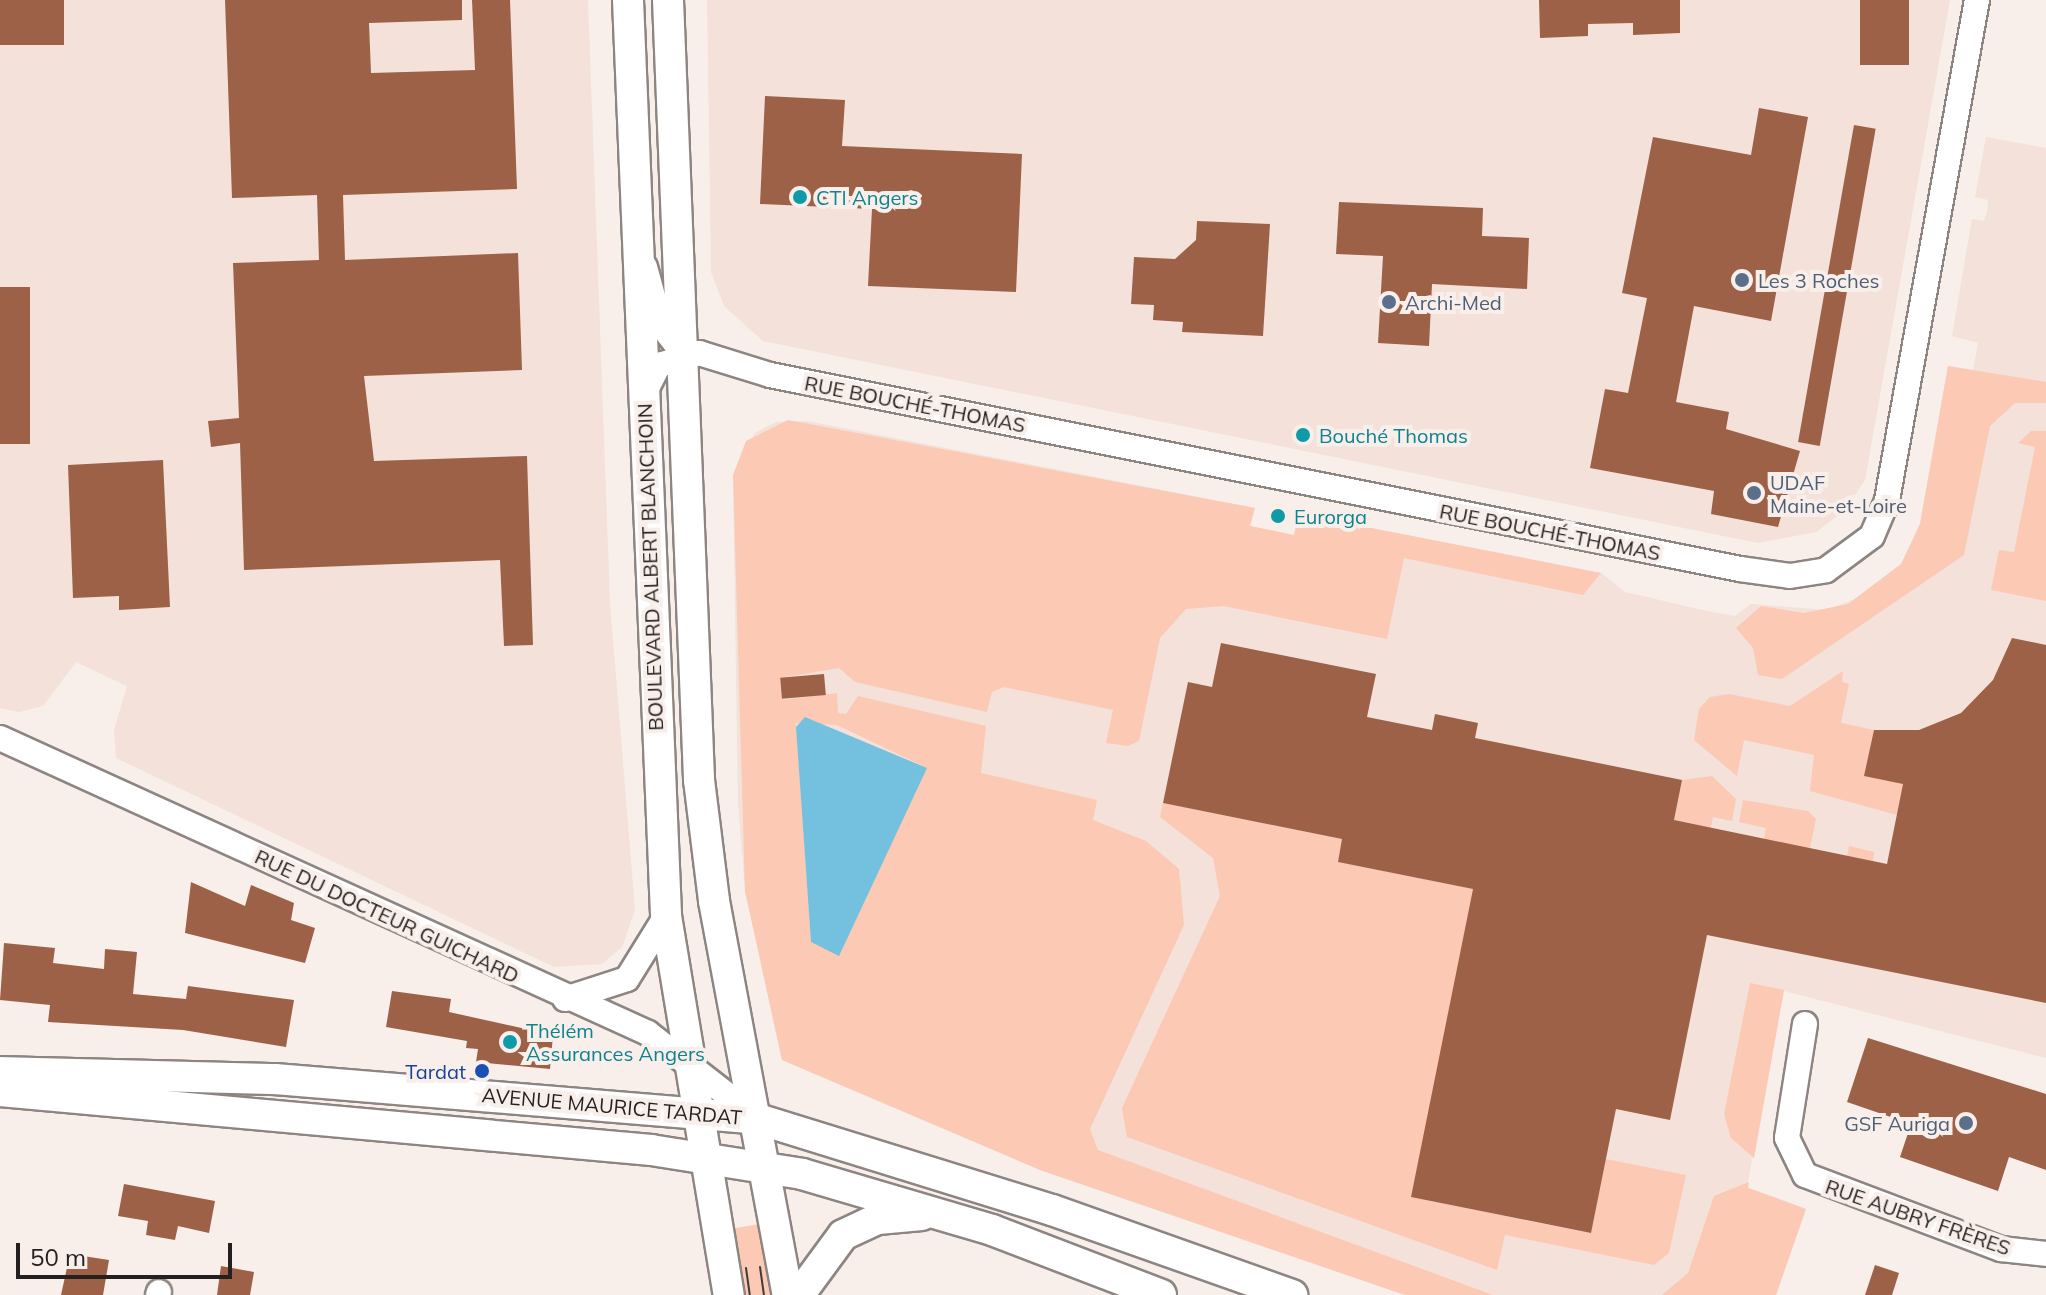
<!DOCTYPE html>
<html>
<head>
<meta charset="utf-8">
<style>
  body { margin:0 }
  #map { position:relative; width:2046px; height:1295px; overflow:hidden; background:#f8eeea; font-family:Mulish,sans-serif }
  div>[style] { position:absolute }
  .built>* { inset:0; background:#f3e1da }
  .green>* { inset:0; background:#fbc9b4; transform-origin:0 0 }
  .water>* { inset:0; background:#74c1df }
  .building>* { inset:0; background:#9d6147; transform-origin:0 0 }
  .roads { filter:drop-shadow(2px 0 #8d8581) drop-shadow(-2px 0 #8d8581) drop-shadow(0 2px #8d8581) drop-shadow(0 -2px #8d8581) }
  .minor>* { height:24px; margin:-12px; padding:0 12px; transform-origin:12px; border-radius:12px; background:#fff }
  .tertiary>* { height:30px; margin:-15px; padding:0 15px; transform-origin:15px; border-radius:15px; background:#fff }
  .tram>* { height:2px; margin:-1px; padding:0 1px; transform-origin:1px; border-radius:1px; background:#403c3b }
  .dots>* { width:22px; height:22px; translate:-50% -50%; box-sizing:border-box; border:4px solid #f8eeea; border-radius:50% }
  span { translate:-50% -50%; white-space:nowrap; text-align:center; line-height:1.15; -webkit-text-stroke:8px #f8eeea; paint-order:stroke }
  .culture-label { font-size:20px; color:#0d838f }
  .left { translate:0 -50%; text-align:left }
  .service-label { font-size:20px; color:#4e5e75 }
  .right { translate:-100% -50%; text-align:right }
  .street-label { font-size:20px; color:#23201f }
  .transit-label { font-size:20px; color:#164399 }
  .scale { position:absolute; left:16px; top:1243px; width:216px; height:36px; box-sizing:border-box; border:4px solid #23201f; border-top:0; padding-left:10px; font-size:24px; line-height:28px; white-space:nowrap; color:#23201f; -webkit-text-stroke:6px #f8eeea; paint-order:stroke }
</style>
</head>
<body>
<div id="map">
  <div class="built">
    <i style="clip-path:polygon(0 0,588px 0,610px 603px,635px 910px,622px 947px,602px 964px,554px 967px,116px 758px,114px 730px,127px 686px,76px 662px,43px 706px,19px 712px,0 708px)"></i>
    <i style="clip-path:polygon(707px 0,1950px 0,1865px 480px,1845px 510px,1816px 532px,1758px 543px,763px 341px,724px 306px,711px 272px)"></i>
    <i style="clip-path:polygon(1986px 137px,2046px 148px,2046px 1058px,1784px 991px,1747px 1187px,1806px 1209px,1776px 1295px,1405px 1295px,1040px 1170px,782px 1060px,745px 891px,738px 803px,733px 475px,755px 433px,776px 422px,807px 421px,1255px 508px,1250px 526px,1294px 535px,1298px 515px,1320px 518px,1601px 573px,1625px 592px,1707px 611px,1735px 616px,1751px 604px,1826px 610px,1868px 594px,1901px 564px,1920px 524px,1948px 366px,1973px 370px,1978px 343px,1952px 336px,1972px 219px,1984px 221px,1987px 212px,1988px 200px,1975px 197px)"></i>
  </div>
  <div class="green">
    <i style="clip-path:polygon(1948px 366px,2046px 382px,2046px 403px,2015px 403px,1990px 426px,1964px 555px,1782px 679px,1758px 675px,1753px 648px,1736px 628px,1761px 606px,1804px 613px,1848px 604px,1901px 564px,1920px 524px)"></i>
    <i style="clip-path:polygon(evenodd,788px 420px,1255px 508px,1250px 526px,1294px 535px,1298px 515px,1320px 518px,1601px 573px,1583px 595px,1404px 558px,1387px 639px,1223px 606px,1186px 609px,1160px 638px,1139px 741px,1128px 746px,1106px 743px,1113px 710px,1004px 687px,992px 692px,987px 712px,855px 682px,839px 668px,780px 678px,783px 700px,837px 693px,838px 713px,846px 714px,858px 696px,986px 726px,981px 773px,1097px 800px,1093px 820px,1146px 841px,1179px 869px,1184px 925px,1090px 1129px,1098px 1150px,1493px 1295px,1405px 1295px,1040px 1170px,782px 1060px,745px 891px,733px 475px,746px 441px,788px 420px,796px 723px,837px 725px,927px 768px,811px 942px,796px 723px)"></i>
    <i style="clip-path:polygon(2031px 431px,2046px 431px,2046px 601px,1991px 590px,1999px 550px,2014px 552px,2035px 447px,2018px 443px)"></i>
    <i style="clip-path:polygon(1843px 671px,1842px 682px,1849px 684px,1841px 723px,1874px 730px,1903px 784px,1897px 815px,1810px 791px,1814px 755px,1744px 740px,1737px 776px,1694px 740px,1699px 709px,1710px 697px,1729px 694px,1790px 706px)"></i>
    <i style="clip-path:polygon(1712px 776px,1736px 799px,1732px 821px,1713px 817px,1703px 862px,1757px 873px,1766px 828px,1739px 822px,1743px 800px,1808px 811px,1816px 819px,1810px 848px,1841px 890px,1849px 846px,1874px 852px,1868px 900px,1664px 867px,1682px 780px)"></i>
    <i style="clip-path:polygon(1163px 803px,1342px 839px,1339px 862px,1473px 889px,1412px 1197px,1590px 1233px,1606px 1159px,1686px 1175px,1669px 1253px,1654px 1265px,1505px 1235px,1497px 1270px,1127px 1137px,1122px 1108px,1220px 896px,1213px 858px,1160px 817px)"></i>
    <i style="clip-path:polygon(1750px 983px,1784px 990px,1754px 1158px,1731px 1138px,1724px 1114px)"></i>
    <i style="clip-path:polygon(1749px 1182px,1748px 1188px,1806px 1209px,1776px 1295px,1662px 1295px,1688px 1273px,1714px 1196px)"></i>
    <i style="left:759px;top:1224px;width:72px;height:28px;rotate:80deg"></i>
  </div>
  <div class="water">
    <i style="clip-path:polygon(805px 717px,927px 768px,839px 956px,811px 942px,796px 727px)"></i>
  </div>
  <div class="building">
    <i style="left:0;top:0;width:64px;height:45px"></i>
    <i style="clip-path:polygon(225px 0,462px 0,462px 20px,369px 23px,371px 73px,475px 70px,472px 0,510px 0,517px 189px,343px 195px,345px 260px,518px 253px,522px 370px,364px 376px,374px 461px,527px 456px,533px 645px,504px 646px,500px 560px,244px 570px,240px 443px,211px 447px,208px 421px,239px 418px,233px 263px,319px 260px,317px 195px,232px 198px)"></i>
    <i style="clip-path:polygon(1539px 0,1680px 0,1680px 33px,1633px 35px,1633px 23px,1588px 24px,1588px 36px,1540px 38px)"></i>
    <i style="left:1860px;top:0;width:49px;height:65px"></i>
    <i style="clip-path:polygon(765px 96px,845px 100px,842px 146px,1022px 154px,1016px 292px,868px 286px,872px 209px,760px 204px)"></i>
    <i style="clip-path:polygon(1759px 108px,1808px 117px,1771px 321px,1694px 306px,1676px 402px,1729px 412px,1726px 429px,1800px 451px,1778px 527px,1711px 514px,1714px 491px,1590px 468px,1605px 389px,1628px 393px,1647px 298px,1622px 293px,1653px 137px,1751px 155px)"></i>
    <i style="left:1854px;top:125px;width:22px;height:322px;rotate:10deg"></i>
    <i style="clip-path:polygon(1339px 202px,1483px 208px,1482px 236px,1529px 238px,1527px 289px,1432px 284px,1429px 346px,1378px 343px,1383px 256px,1336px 254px)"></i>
    <i style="clip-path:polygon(1197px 221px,1270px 224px,1263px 336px,1182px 332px,1183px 322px,1153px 320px,1154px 305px,1131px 304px,1134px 257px,1175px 259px,1196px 240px)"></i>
    <i style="left:30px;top:287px;width:157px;height:30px;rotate:90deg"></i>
    <i style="clip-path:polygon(163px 460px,170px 607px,119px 610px,119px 596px,73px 598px,68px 465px)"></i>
    <i style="clip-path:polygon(2012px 638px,2046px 645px,2046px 1003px,1707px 935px,1670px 1120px,1616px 1109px,1591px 1233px,1411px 1197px,1473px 889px,1338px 862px,1342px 839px,1163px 803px,1188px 682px,1212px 687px,1221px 643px,1376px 674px,1367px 717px,1432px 730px,1435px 714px,1478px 723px,1475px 738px,1682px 780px,1674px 820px,1887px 864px,1903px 784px,1864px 776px,1874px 730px,1919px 730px,1961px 713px,1993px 680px)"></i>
    <i style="left:824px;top:674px;width:21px;height:44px;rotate:85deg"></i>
    <i style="clip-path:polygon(191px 882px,245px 906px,251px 885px,294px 903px,291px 920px,315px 928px,305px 963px,185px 933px)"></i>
    <i style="clip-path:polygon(4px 943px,55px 948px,53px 963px,104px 969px,105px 949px,137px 952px,133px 994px,186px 999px,188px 986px,294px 1000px,286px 1047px,183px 1030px,48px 1022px,50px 1005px,0 1000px)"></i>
    <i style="clip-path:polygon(392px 991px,451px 999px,449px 1012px,553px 1035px,550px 1069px,476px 1062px,478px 1049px,466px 1048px,467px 1041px,386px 1027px)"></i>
    <i style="clip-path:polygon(1868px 1038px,2046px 1094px,2046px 1170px,2009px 1157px,1998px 1191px,1900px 1157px,1911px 1124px,1847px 1102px)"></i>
    <i style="clip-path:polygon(124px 1184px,215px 1201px,209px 1233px,178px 1226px,175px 1240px,146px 1235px,148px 1221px,118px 1216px)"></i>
    <i style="clip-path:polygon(70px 1254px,109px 1260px,103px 1295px,61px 1295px)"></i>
    <i style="clip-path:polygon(1875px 1265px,1899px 1273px,1892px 1295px,1865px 1295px)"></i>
    <i style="clip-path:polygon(221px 1266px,254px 1272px,250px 1295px,217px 1295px)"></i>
  </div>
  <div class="roads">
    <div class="minor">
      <i style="left:645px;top:267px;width:60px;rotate:74.6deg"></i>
      <i style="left:661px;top:325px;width:37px;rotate:52deg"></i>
      <i style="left:644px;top:394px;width:33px;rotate:-63deg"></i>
      <i style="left:659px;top:365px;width:42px;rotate:-16.7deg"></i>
      <i style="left:699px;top:353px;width:74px;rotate:17.2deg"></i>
      <i style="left:770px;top:375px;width:989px;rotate:11.31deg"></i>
      <i style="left:1740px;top:569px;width:50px;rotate:8deg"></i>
      <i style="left:1790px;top:576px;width:36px;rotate:-9deg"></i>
      <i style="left:1826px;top:570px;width:57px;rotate:-36.5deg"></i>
      <i style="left:1872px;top:536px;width:39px;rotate:-67deg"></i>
      <i style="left:1887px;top:500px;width:508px;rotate:-79.8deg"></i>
      <i style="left:0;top:738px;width:712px;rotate:24.48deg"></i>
      <i style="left:648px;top:1033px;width:140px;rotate:38deg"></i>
      <i style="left:565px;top:999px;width:65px;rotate:-17.9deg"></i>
      <i style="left:627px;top:979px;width:74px;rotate:-58.2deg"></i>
      <i style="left:1805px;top:1024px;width:115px;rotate:99deg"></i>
      <i style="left:1787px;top:1138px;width:41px;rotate:64.1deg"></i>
      <i style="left:1805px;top:1175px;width:210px;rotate:20.7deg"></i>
      <i style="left:2001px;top:1249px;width:45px;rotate:6.3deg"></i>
      <i style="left:158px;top:1295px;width:3px;rotate:-72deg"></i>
    </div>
    <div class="tertiary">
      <i style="left:628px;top:0;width:917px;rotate:87.62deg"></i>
      <i style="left:666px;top:916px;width:384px;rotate:80.6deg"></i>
      <i style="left:668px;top:0;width:781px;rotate:87.72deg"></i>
      <i style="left:699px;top:780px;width:122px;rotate:82.9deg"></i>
      <i style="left:714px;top:901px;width:401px;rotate:79.4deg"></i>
      <i style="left:0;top:1072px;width:275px;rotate:1.5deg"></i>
      <i style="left:275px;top:1079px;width:485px;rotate:4.7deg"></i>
      <i style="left:758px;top:1119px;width:308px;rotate:17.2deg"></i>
      <i style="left:1052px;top:1210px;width:255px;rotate:19.5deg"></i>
      <i style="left:0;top:1091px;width:654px;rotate:5.18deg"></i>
      <i style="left:651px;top:1150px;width:153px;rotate:9deg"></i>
      <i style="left:802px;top:1174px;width:198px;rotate:16.4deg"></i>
      <i style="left:992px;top:1230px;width:181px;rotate:21deg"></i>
      <i style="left:799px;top:1295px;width:74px;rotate:-53.7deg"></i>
      <i style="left:843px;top:1235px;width:38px;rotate:-25deg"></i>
      <i style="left:878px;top:1219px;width:44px;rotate:-5.2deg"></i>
    </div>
  </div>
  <div class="tram">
    <i style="left:760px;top:1267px;width:28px;rotate:82deg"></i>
    <i style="left:746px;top:1268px;width:27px;rotate:82deg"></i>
  </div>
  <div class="dots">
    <i style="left:800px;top:197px;background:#0f9aa8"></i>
    <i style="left:1742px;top:280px;background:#5c6f8a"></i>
    <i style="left:1389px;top:302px;background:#5c6f8a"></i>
    <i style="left:1303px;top:435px;background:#0f9aa8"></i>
    <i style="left:1754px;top:493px;background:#5c6f8a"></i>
    <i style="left:1278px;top:516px;background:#0f9aa8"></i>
    <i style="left:510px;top:1042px;background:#0f9aa8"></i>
    <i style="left:482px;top:1071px;background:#1a4fb4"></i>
    <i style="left:1966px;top:1123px;background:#5c6f8a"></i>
  </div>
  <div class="culture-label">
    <span class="left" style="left:816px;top:197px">CTI Angers</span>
    <span class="left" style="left:1319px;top:435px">Bouché Thomas</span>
    <span class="left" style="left:1294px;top:516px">Eurorga</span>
    <span class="left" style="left:526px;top:1042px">Thélém<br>Assurances Angers</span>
  </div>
  <div class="service-label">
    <span class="left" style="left:1758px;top:280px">Les 3 Roches</span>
    <span class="left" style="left:1405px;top:302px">Archi-Med</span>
    <span class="left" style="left:1770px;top:494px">UDAF<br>Maine-et-Loire</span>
    <span class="right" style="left:1950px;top:1123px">GSF Auriga</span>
  </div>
  <div class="street-label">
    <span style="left:915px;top:404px;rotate:11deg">RUE BOUCHÉ-THOMAS</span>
    <span style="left:1550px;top:532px;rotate:11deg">RUE BOUCHÉ-THOMAS</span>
    <span style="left:650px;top:567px;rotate:-92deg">BOULEVARD ALBERT BLANCHOIN</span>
    <span style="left:387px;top:916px;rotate:25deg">RUE DU DOCTEUR GUICHARD</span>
    <span style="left:612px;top:1106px;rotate:5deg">AVENUE MAURICE TARDAT</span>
    <span style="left:1918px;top:1217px;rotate:19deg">RUE AUBRY FRÈRES</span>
  </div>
  <div class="transit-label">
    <span class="right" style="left:466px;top:1071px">Tardat</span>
  </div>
  <div class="scale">50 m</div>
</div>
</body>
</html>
